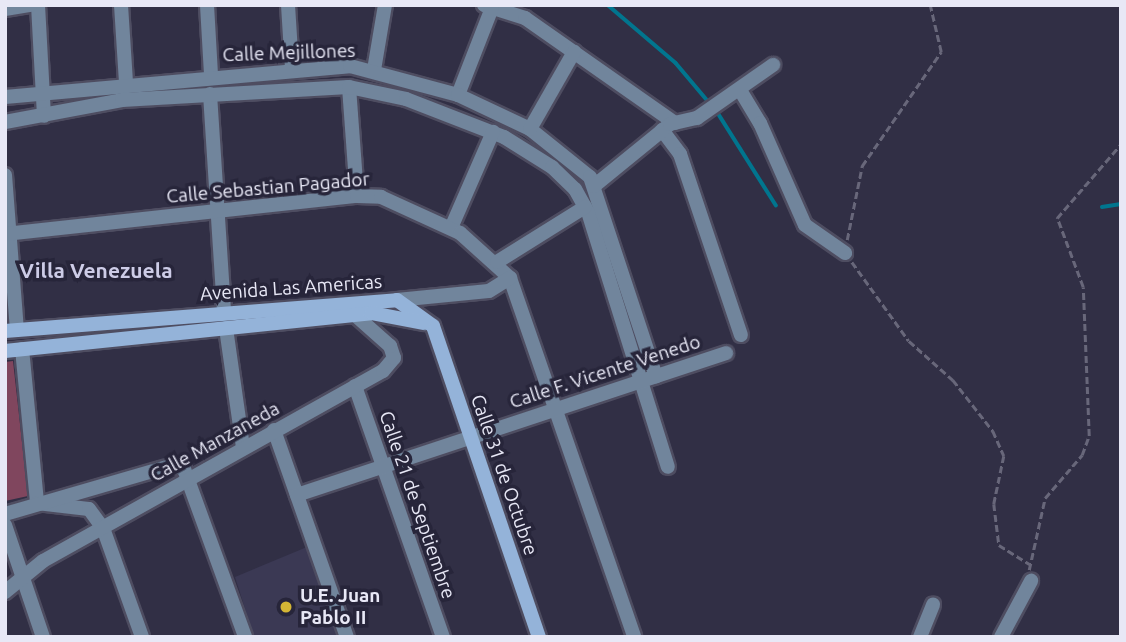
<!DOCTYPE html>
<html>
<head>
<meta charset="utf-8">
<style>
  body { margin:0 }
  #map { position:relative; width:1126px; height:642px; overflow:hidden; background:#312f45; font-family:Ubuntu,sans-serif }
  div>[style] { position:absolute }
  .built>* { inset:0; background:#3b3954 }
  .green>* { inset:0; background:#80465e }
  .stream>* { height:3.5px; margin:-1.75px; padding:0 1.75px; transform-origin:1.75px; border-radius:1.75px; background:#01758e }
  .path>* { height:2.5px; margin-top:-1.25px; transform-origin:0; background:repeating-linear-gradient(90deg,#68677a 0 7px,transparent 0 10.5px) }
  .roads { filter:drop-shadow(2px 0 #4e4d61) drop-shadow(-2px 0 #4e4d61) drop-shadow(0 2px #4e4d61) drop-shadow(0 -2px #4e4d61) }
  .minor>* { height:14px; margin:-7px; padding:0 7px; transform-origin:7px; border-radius:7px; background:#71859c }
  .secondary>* { height:14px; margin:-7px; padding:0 7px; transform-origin:7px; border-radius:7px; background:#94b3d9 }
  .dots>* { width:19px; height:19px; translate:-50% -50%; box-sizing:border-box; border:4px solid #27253a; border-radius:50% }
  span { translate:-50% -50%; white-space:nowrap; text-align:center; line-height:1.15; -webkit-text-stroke:7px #27253a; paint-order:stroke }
  .street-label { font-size:19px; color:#e8e8f6 }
  .poi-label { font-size:19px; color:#e8e8f6; font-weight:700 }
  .left { translate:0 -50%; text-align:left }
  .neighbourhood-label { font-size:21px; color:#cdcce7; font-weight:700 }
  .frame { position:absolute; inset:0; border:7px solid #e8e8f6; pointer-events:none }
</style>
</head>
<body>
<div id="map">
  <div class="built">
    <i style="clip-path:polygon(307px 547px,340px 637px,254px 637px,235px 577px)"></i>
  </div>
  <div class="green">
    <i style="clip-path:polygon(13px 361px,28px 496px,5px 501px,5px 362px)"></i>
  </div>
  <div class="stream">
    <i style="left:608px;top:5px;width:89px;rotate:40.5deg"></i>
    <i style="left:676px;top:63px;width:48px;rotate:50deg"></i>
    <i style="left:718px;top:113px;width:109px;rotate:57.8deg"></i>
    <i style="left:1102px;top:207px;width:19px;rotate:-9deg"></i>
  </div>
  <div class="path">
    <i style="left:847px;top:240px;width:76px;rotate:-78.5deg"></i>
    <i style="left:862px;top:166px;width:139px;rotate:-55.3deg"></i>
    <i style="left:941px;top:52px;width:48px;rotate:-103.2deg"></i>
    <i style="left:852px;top:262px;width:97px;rotate:54.2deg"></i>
    <i style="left:909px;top:341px;width:59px;rotate:41.6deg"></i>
    <i style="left:953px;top:380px;width:65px;rotate:51.9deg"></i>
    <i style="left:993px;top:431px;width:27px;rotate:66deg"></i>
    <i style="left:1004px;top:456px;width:49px;rotate:101.8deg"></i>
    <i style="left:994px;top:504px;width:41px;rotate:83deg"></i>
    <i style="left:999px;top:545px;width:36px;rotate:32deg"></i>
    <i style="left:1029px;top:570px;width:74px;rotate:-77.5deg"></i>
    <i style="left:1045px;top:498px;width:57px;rotate:-49.3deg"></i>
    <i style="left:1082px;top:455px;width:20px;rotate:-70deg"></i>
    <i style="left:1089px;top:436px;width:149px;rotate:-92.3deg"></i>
    <i style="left:1083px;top:287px;width:74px;rotate:-110.6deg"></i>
    <i style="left:1057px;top:218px;width:98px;rotate:-49.1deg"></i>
  </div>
  <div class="roads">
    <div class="minor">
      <i style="left:38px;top:5px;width:111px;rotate:86.9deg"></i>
      <i style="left:121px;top:5px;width:78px;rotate:86.3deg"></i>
      <i style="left:207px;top:5px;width:70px;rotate:86.7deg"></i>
      <i style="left:288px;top:5px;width:64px;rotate:86.4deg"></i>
      <i style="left:484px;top:5px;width:43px;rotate:17.6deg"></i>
      <i style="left:525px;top:18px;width:183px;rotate:35deg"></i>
      <i style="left:5px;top:9px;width:26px;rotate:-9deg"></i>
      <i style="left:374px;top:70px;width:66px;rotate:-80.4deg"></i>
      <i style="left:349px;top:87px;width:109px;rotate:85.8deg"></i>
      <i style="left:740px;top:90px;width:39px;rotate:59deg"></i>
      <i style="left:760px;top:123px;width:111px;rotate:66.2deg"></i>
      <i style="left:805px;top:225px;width:49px;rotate:35deg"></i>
      <i style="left:210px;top:94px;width:218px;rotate:86.3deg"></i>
      <i style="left:458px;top:95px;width:93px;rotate:-68.7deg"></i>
      <i style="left:5px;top:97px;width:346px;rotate:-5.1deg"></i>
      <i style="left:350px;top:66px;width:112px;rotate:15deg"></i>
      <i style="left:458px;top:95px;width:80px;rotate:25.3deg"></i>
      <i style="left:530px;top:129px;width:77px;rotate:38.7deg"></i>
      <i style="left:590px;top:177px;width:210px;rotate:71.7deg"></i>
      <i style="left:5px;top:122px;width:119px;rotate:-10.6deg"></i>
      <i style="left:122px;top:100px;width:227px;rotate:-3.3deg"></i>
      <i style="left:349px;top:87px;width:58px;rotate:11.9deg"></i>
      <i style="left:406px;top:99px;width:105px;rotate:21.2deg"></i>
      <i style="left:504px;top:137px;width:57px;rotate:32deg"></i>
      <i style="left:552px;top:167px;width:32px;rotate:44deg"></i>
      <i style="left:575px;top:189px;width:26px;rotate:61deg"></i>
      <i style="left:588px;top:212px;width:267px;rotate:72.6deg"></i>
      <i style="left:530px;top:129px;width:89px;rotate:-60.3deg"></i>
      <i style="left:662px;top:130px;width:30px;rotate:53deg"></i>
      <i style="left:680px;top:154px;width:191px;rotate:71.4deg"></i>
      <i style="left:5px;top:175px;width:155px;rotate:85.6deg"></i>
      <i style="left:594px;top:186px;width:98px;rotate:-39.2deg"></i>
      <i style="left:670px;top:124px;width:28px;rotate:-13deg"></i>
      <i style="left:697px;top:118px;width:93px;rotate:-34.9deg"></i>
      <i style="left:451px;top:228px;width:105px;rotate:-66.4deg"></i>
      <i style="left:5px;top:234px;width:354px;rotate:-6.2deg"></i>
      <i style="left:357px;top:196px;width:24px;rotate:2deg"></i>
      <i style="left:381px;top:197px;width:87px;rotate:24.5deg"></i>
      <i style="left:460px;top:233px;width:67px;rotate:42deg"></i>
      <i style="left:510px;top:278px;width:380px;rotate:70.9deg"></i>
      <i style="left:497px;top:262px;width:104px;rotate:-32deg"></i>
      <i style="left:397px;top:300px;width:92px;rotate:-5.6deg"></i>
      <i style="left:489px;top:291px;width:25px;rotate:-32deg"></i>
      <i style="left:226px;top:328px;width:120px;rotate:81.9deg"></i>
      <i style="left:22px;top:349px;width:155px;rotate:84.4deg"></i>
      <i style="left:37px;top:503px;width:52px;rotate:6.6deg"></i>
      <i style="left:89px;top:509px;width:24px;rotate:54deg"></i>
      <i style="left:103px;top:528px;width:116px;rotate:70.3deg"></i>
      <i style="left:355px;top:386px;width:266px;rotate:70.7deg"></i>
      <i style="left:274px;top:430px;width:219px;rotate:70.6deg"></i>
      <i style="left:297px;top:495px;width:452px;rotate:-18.3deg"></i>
      <i style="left:5px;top:514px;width:176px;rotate:-16.2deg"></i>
      <i style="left:174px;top:465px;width:11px;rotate:22deg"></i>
      <i style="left:184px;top:469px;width:179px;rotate:70deg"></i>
      <i style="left:5px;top:525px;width:118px;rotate:71.3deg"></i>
      <i style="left:5px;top:592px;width:49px;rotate:-39.2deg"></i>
      <i style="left:43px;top:561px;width:389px;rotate:-29.2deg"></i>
      <i style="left:383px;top:371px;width:17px;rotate:-50deg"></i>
      <i style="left:394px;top:358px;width:13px;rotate:-108deg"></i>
      <i style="left:390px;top:346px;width:47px;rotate:-138.5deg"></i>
      <i style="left:920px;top:637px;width:35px;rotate:-68deg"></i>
      <i style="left:1001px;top:637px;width:64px;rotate:-61.8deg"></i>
    </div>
    <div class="secondary">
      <i style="left:5px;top:331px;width:393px;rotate:-4.5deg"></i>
      <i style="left:397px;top:300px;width:44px;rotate:35.8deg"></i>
      <i style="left:433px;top:326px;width:329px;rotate:71.2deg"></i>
      <i style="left:5px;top:351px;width:368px;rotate:-5.9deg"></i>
      <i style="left:371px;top:313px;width:54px;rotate:10.7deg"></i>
    </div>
  </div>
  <div class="dots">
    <i style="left:286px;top:607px;background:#d4b635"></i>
  </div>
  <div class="street-label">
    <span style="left:289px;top:53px;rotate:-2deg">Calle Mejillones</span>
    <span style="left:268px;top:188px;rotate:-5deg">Calle Sebastian Pagador</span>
    <span style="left:291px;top:288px;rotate:-4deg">Avenida Las Americas</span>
    <span style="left:605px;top:372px;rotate:-18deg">Calle F. Vicente Venedo</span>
    <span style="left:215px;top:442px;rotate:-29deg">Calle Manzaneda</span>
    <span style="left:504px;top:475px;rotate:71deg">Calle 31 de Octubre</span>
    <span style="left:417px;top:505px;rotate:71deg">Calle 21 de Septiembre</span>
  </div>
  <div class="poi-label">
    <span class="left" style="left:300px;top:607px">U.E. Juan<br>Pablo II</span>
  </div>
  <div class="neighbourhood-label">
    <span style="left:96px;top:270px">Villa Venezuela</span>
  </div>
  <div class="frame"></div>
</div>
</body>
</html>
